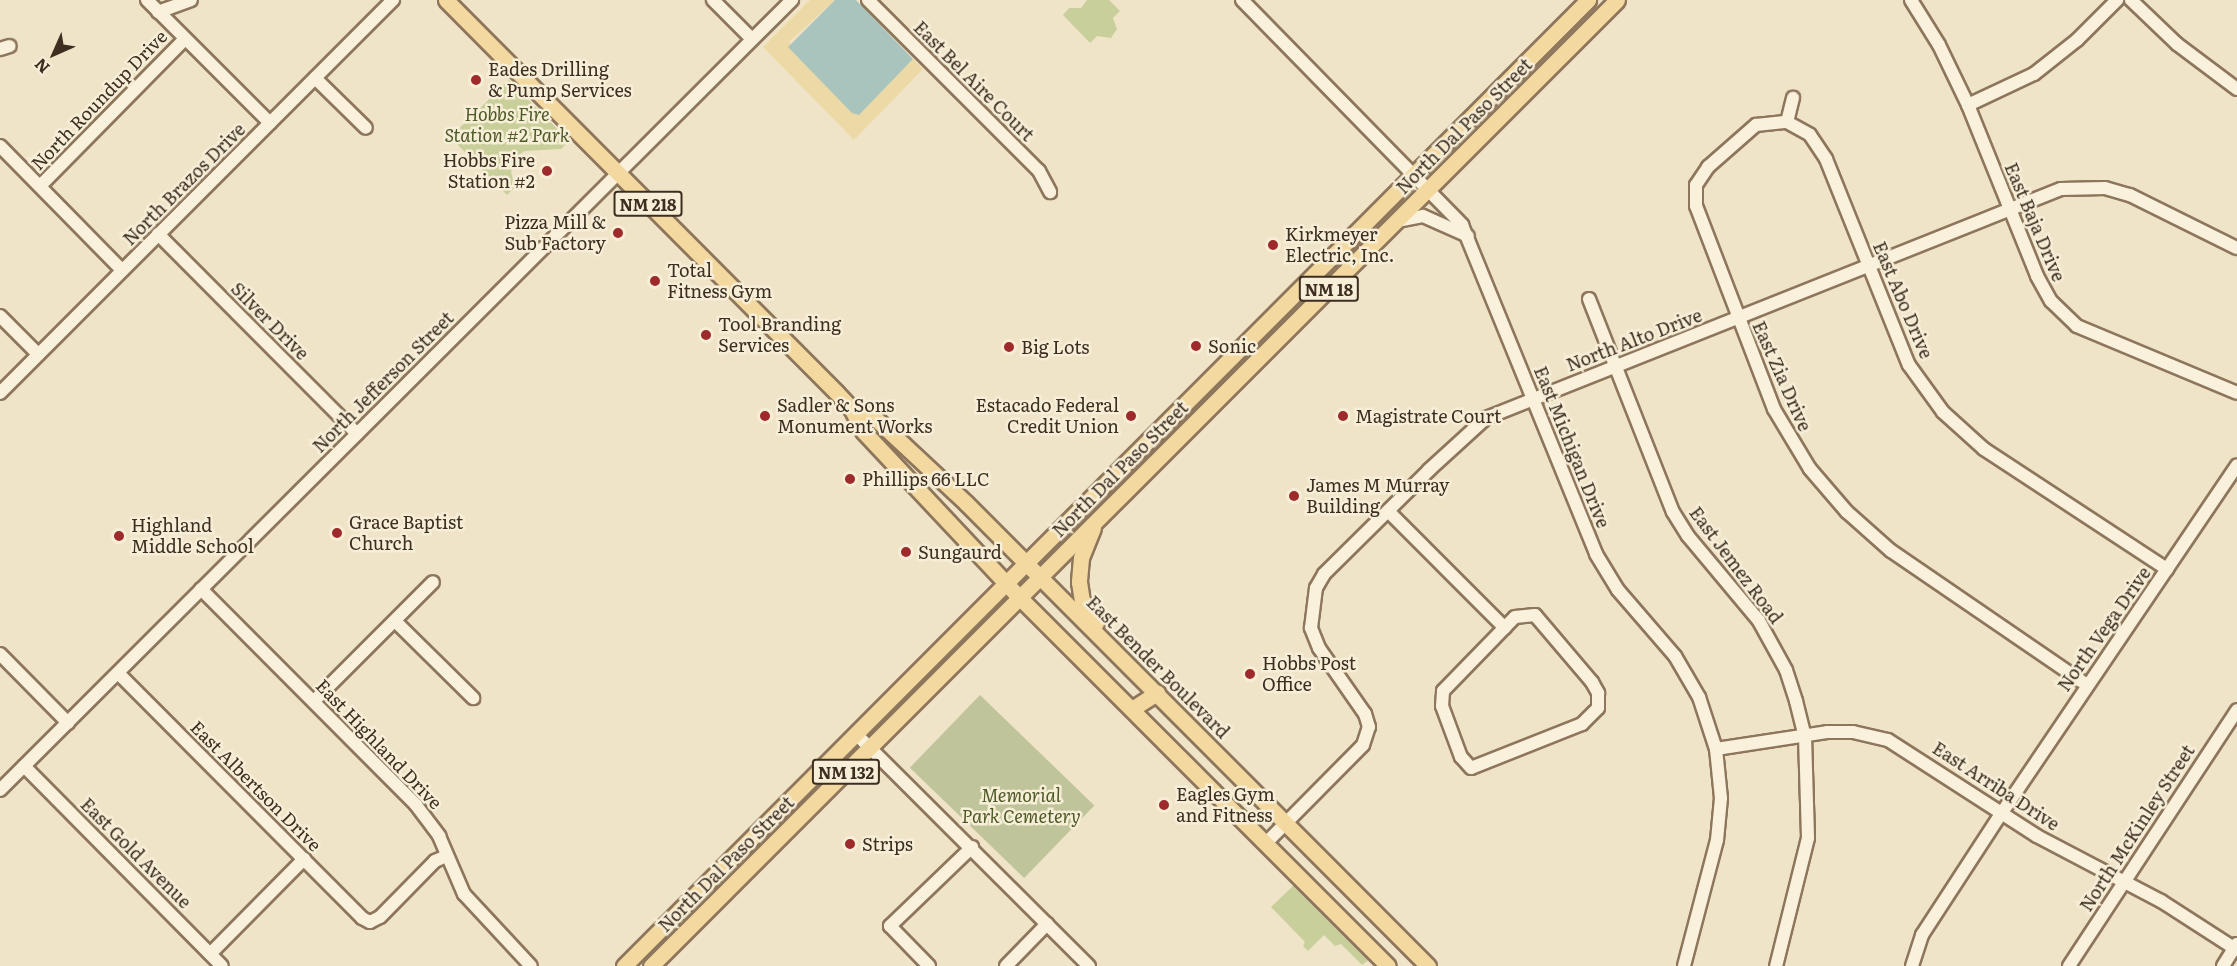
<!DOCTYPE html>
<html>
<head>
<meta charset="utf-8">
<style>
  body { margin:0 }
  #map { position:relative; width:2237px; height:966px; overflow:hidden; background:#f0e4c8; font-family:Literata,serif }
  div>[style] { position:absolute }
  .green>* { inset:0; background:#c9cf9b }
  .sand>* { inset:0; background:#ecd9a5 }
  .cemetery>* { inset:0; background:#bfc49a; transform-origin:0 0 }
  .water>* { inset:0; background:#a9c4bc }
  .roads { filter:drop-shadow(2px 0 #8d765c) drop-shadow(-2px 0 #8d765c) drop-shadow(0 2px #8d765c) drop-shadow(0 -2px #8d765c) }
  .minor>* { height:12px; margin:-6px; padding:0 6px; transform-origin:6px; border-radius:6px; background:#faf1dc }
  .major>* { height:15px; margin:-7.5px; padding:0 7.5px; transform-origin:7.5px; border-radius:7.5px; background:#f3d9a0 }
  .dots>* { width:16px; height:16px; translate:-50% -50%; box-sizing:border-box; border:3px solid #f7eed8; border-radius:50% }
  span { translate:-50% -50%; white-space:nowrap; text-align:center; line-height:1.15; -webkit-text-stroke:5px #f7eed8; paint-order:stroke }
  .shield-label span { padding:2px 4px; background:#f7eed8; border:2px solid; border-radius:4px; -webkit-text-stroke-width:0 }
  .shield-label { font-size:16px; color:#3d2e20; font-weight:700 }
  .poi-label { font-size:18px; color:#3d2e20 }
  .left { translate:0 -50%; text-align:left }
  .right { translate:-100% -50%; text-align:right }
  .street-label { font-size:18px; color:#3d2e20 }
  .park-label { font-size:18px; color:#4d5a26; font-style:italic }
  .north { position:absolute; left:24px; top:24px; width:60px; height:60px; -webkit-text-stroke:4px #f7eed8; paint-order:stroke; rotate:225deg; font-size:16px; font-weight:700; line-height:24px; text-align:center; color:#3d2e20 }
  .north::after { content:''; display:block; margin:auto; width:21px; height:27px; background:#3d2e20; clip-path:polygon(50% 0,100% 100%,50% 72%,0 100%) }
</style>
</head>
<body>
<div id="map">
  <div class="green">
    <i style="clip-path:polygon(1087px 0,1109px 0,1120px 11px,1113px 18px,1117px 29px,1111px 38px,1097px 36px,1090px 43px,1063px 15px,1069px 8px,1081px 8px)"></i>
    <i style="clip-path:polygon(509px 80px,569px 141px,561px 149px,525px 151px,517px 156px,511px 172px,515px 187px,507px 195px,450px 137px)"></i>
    <i style="clip-path:polygon(1295px 884px,1370px 959px,1362px 965px,1341px 944px,1335px 946px,1324px 935px,1308px 951px,1303px 946px,1305px 942px,1271px 907px)"></i>
  </div>
  <div class="sand">
    <i style="clip-path:polygon(810px 0,835px 0,789px 42px,859px 115px,913px 59px,923px 69px,854px 140px,763px 47px)"></i>
  </div>
  <div class="cemetery">
    <i style="left:980px;top:695px;width:159px;height:101px;rotate:44deg"></i>
  </div>
  <div class="water">
    <i style="clip-path:polygon(835px 0,856px 0,913px 59px,859px 115px,852px 113px,788px 47px)"></i>
  </div>
  <div class="roads">
    <div class="minor">
      <i style="left:147px;top:0;width:174px;rotate:45deg"></i>
      <i style="left:713px;top:0;width:55px;rotate:45deg"></i>
      <i style="left:868px;top:0;width:242px;rotate:45deg"></i>
      <i style="left:1039px;top:171px;width:24px;rotate:62deg"></i>
      <i style="left:1242px;top:0;width:315px;rotate:45.6deg"></i>
      <i style="left:1462px;top:225px;width:355px;rotate:67.8deg"></i>
      <i style="left:1596px;top:554px;width:42px;rotate:58.6deg"></i>
      <i style="left:1618px;top:590px;width:87px;rotate:49.2deg"></i>
      <i style="left:1675px;top:656px;width:48px;rotate:59.7deg"></i>
      <i style="left:1699px;top:697px;width:55px;rotate:71.9deg"></i>
      <i style="left:1716px;top:749px;width:49px;rotate:84.2deg"></i>
      <i style="left:1721px;top:798px;width:42px;rotate:95.4deg"></i>
      <i style="left:1717px;top:840px;width:130px;rotate:104.7deg"></i>
      <i style="left:1911px;top:0;width:53px;rotate:58.1deg"></i>
      <i style="left:1939px;top:45px;width:67px;rotate:64.2deg"></i>
      <i style="left:1968px;top:105px;width:184px;rotate:68deg"></i>
      <i style="left:2037px;top:276px;width:29px;rotate:61deg"></i>
      <i style="left:2051px;top:301px;width:36px;rotate:44deg"></i>
      <i style="left:2077px;top:326px;width:173px;rotate:22.7deg"></i>
      <i style="left:2131px;top:0;width:64px;rotate:43.7deg"></i>
      <i style="left:2177px;top:44px;width:75px;rotate:36.9deg"></i>
      <i style="left:158px;top:12px;width:35px;rotate:-20deg"></i>
      <i style="left:0;top:49px;width:10px;rotate:-17deg"></i>
      <i style="left:315px;top:78px;width:71px;rotate:44.4deg"></i>
      <i style="left:1968px;top:105px;width:73px;rotate:-25.2deg"></i>
      <i style="left:2034px;top:74px;width:55px;rotate:-38.3deg"></i>
      <i style="left:2077px;top:40px;width:57px;rotate:-45deg"></i>
      <i style="left:1787px;top:122px;width:25px;rotate:-76deg"></i>
      <i style="left:0;top:146px;width:174px;rotate:45.5deg"></i>
      <i style="left:40px;top:186px;width:206px;rotate:-45.4deg"></i>
      <i style="left:1397px;top:221px;width:26px;rotate:-11deg"></i>
      <i style="left:1423px;top:216px;width:49px;rotate:24deg"></i>
      <i style="left:158px;top:234px;width:282px;rotate:45.1deg"></i>
      <i style="left:1589px;top:299px;width:229px;rotate:68.5deg"></i>
      <i style="left:1673px;top:512px;width:28px;rotate:58deg"></i>
      <i style="left:1688px;top:536px;width:111px;rotate:50.1deg"></i>
      <i style="left:1759px;top:621px;width:56px;rotate:61.1deg"></i>
      <i style="left:1786px;top:670px;width:33px;rotate:72deg"></i>
      <i style="left:1796px;top:701px;width:36px;rotate:76deg"></i>
      <i style="left:1805px;top:736px;width:102px;rotate:88.3deg"></i>
      <i style="left:1808px;top:838px;width:132px;rotate:104deg"></i>
      <i style="left:0;top:316px;width:54px;rotate:45deg"></i>
      <i style="left:0;top:393px;width:556px;rotate:-45deg"></i>
      <i style="left:1388px;top:511px;width:165px;rotate:45deg"></i>
      <i style="left:201px;top:589px;width:305px;rotate:45.1deg"></i>
      <i style="left:416px;top:805px;width:39px;rotate:53deg"></i>
      <i style="left:439px;top:836px;width:63px;rotate:66.7deg"></i>
      <i style="left:464px;top:894px;width:98px;rotate:47.1deg"></i>
      <i style="left:1535px;top:615px;width:88px;rotate:49.6deg"></i>
      <i style="left:1592px;top:682px;width:13px;rotate:61deg"></i>
      <i style="left:1598px;top:693px;width:15px;rotate:90deg"></i>
      <i style="left:1598px;top:708px;width:23px;rotate:135deg"></i>
      <i style="left:1582px;top:724px;width:119px;rotate:158.4deg"></i>
      <i style="left:1471px;top:768px;width:15px;rotate:-132deg"></i>
      <i style="left:1461px;top:757px;width:54px;rotate:-110.4deg"></i>
      <i style="left:1442px;top:706px;width:15px;rotate:-86deg"></i>
      <i style="left:1443px;top:691px;width:103px;rotate:-45.8deg"></i>
      <i style="left:1515px;top:617px;width:20px;rotate:-6deg"></i>
      <i style="left:395px;top:621px;width:110px;rotate:44.6deg"></i>
      <i style="left:0;top:654px;width:97px;rotate:45.4deg"></i>
      <i style="left:118px;top:673px;width:346px;rotate:45.1deg"></i>
      <i style="left:362px;top:918px;width:9px;rotate:27deg"></i>
      <i style="left:370px;top:922px;width:11px;rotate:-27deg"></i>
      <i style="left:380px;top:917px;width:78px;rotate:-45.5deg"></i>
      <i style="left:435px;top:861px;width:12px;rotate:-24deg"></i>
      <i style="left:2087px;top:685px;width:237px;rotate:-145.6deg"></i>
      <i style="left:1891px;top:551px;width:59px;rotate:-138.4deg"></i>
      <i style="left:1847px;top:512px;width:57px;rotate:-130.7deg"></i>
      <i style="left:1810px;top:469px;width:70px;rotate:-121deg"></i>
      <i style="left:1774px;top:409px;width:217px;rotate:-111deg"></i>
      <i style="left:1696px;top:206px;width:21px;rotate:-90deg"></i>
      <i style="left:1696px;top:185px;width:22px;rotate:-56deg"></i>
      <i style="left:1708px;top:167px;width:64px;rotate:-41.2deg"></i>
      <i style="left:1756px;top:125px;width:31px;rotate:-6deg"></i>
      <i style="left:1787px;top:122px;width:26px;rotate:29deg"></i>
      <i style="left:1810px;top:135px;width:29px;rotate:56deg"></i>
      <i style="left:1826px;top:159px;width:222px;rotate:68.1deg"></i>
      <i style="left:1909px;top:365px;width:58px;rotate:54.1deg"></i>
      <i style="left:1943px;top:412px;width:55px;rotate:42.1deg"></i>
      <i style="left:1984px;top:449px;width:219px;rotate:33.3deg"></i>
      <i style="left:314px;top:701px;width:168px;rotate:-45deg"></i>
      <i style="left:856px;top:734px;width:329px;rotate:44.9deg"></i>
      <i style="left:1716px;top:749px;width:112px;rotate:-8.7deg"></i>
      <i style="left:1827px;top:732px;width:26px"></i>
      <i style="left:1853px;top:732px;width:36px;rotate:13deg"></i>
      <i style="left:1888px;top:740px;width:177px;rotate:32.8deg"></i>
      <i style="left:2037px;top:836px;width:140px;rotate:27.7deg"></i>
      <i style="left:2161px;top:901px;width:90px;rotate:32.8deg"></i>
      <i style="left:24px;top:766px;width:281px;rotate:45.3deg"></i>
      <i style="left:0;top:790px;width:1119px;rotate:-44.93deg"></i>
      <i style="left:1266px;top:843px;width:138px;rotate:-45.3deg"></i>
      <i style="left:1363px;top:745px;width:19px;rotate:-72deg"></i>
      <i style="left:1369px;top:727px;width:14px;rotate:-107deg"></i>
      <i style="left:1365px;top:714px;width:80px;rotate:-124.9deg"></i>
      <i style="left:1319px;top:648px;width:22px;rotate:-112deg"></i>
      <i style="left:1311px;top:628px;width:40px;rotate:-82.9deg"></i>
      <i style="left:1316px;top:588px;width:16px;rotate:-60deg"></i>
      <i style="left:1324px;top:574px;width:148px;rotate:-44.7deg"></i>
      <i style="left:1429px;top:470px;width:77px;rotate:-42.4deg"></i>
      <i style="left:1486px;top:418px;width:619px;rotate:-21.72deg"></i>
      <i style="left:2061px;top:189px;width:44px;rotate:-1.3deg"></i>
      <i style="left:2105px;top:188px;width:26px;rotate:16deg"></i>
      <i style="left:2130px;top:195px;width:119px;rotate:26.4deg"></i>
      <i style="left:210px;top:954px;width:134px;rotate:-45.3deg"></i>
      <i style="left:929px;top:966px;width:56px;rotate:-134.3deg"></i>
      <i style="left:890px;top:926px;width:114px;rotate:-43.9deg"></i>
      <i style="left:1006px;top:966px;width:59px;rotate:-45.7deg"></i>
      <i style="left:1912px;top:966px;width:33px;rotate:-72deg"></i>
      <i style="left:1922px;top:935px;width:145px;rotate:-56.9deg"></i>
      <i style="left:2001px;top:814px;width:421px;rotate:-55.9deg"></i>
      <i style="left:2069px;top:966px;width:306px;rotate:-56.7deg"></i>
      <i style="left:2223px;top:966px;width:26px;rotate:-58deg"></i>
    </div>
    <div class="major">
      <i style="left:446px;top:0;width:553px;rotate:45.15deg"></i>
      <i style="left:836px;top:392px;width:22px;rotate:47deg"></i>
      <i style="left:851px;top:408px;width:26px;rotate:62deg"></i>
      <i style="left:863px;top:431px;width:229px;rotate:46.8deg"></i>
      <i style="left:1020px;top:598px;width:520px;rotate:45deg"></i>
      <i style="left:851px;top:408px;width:27px;rotate:24deg"></i>
      <i style="left:876px;top:419px;width:123px;rotate:43deg"></i>
      <i style="left:966px;top:503px;width:654px;rotate:45.06deg"></i>
      <i style="left:1093px;top:528px;width:32px;rotate:112deg"></i>
      <i style="left:1081px;top:558px;width:24px;rotate:95deg"></i>
      <i style="left:1079px;top:582px;width:18px;rotate:81deg"></i>
      <i style="left:1082px;top:600px;width:27px;rotate:59deg"></i>
      <i style="left:1132px;top:709px;width:30px;rotate:-33deg"></i>
      <i style="left:624px;top:966px;width:1365px;rotate:-45.06deg"></i>
      <i style="left:651px;top:966px;width:1366px;rotate:-45deg"></i>
    </div>
  </div>
  <div class="dots">
    <i style="left:476px;top:80px;background:#9e2a2b"></i>
    <i style="left:547px;top:171px;background:#9e2a2b"></i>
    <i style="left:618px;top:233px;background:#9e2a2b"></i>
    <i style="left:1273px;top:245px;background:#9e2a2b"></i>
    <i style="left:655px;top:281px;background:#9e2a2b"></i>
    <i style="left:706px;top:335px;background:#9e2a2b"></i>
    <i style="left:1196px;top:346px;background:#9e2a2b"></i>
    <i style="left:1009px;top:347px;background:#9e2a2b"></i>
    <i style="left:765px;top:416px;background:#9e2a2b"></i>
    <i style="left:1131px;top:416px;background:#9e2a2b"></i>
    <i style="left:1343px;top:416px;background:#9e2a2b"></i>
    <i style="left:850px;top:479px;background:#9e2a2b"></i>
    <i style="left:1294px;top:496px;background:#9e2a2b"></i>
    <i style="left:337px;top:533px;background:#9e2a2b"></i>
    <i style="left:119px;top:536px;background:#9e2a2b"></i>
    <i style="left:906px;top:552px;background:#9e2a2b"></i>
    <i style="left:1250px;top:674px;background:#9e2a2b"></i>
    <i style="left:1164px;top:805px;background:#9e2a2b"></i>
    <i style="left:850px;top:844px;background:#9e2a2b"></i>
  </div>
  <div class="shield-label">
    <span style="left:648px;top:204px">NM 218</span>
    <span style="left:1329px;top:289px">NM 18</span>
    <span style="left:846px;top:772px">NM 132</span>
  </div>
  <div class="poi-label">
    <span class="left" style="left:488px;top:80px">Eades Drilling<br>&amp; Pump Services</span>
    <span class="right" style="left:535px;top:171px">Hobbs Fire<br>Station #2</span>
    <span class="right" style="left:606px;top:233px">Pizza Mill &amp;<br>Sub Factory</span>
    <span class="left" style="left:1285px;top:245px">Kirkmeyer<br>Electric, Inc.</span>
    <span class="left" style="left:667px;top:281px">Total<br>Fitness Gym</span>
    <span class="left" style="left:718px;top:335px">Tool Branding<br>Services</span>
    <span class="left" style="left:1208px;top:346px">Sonic</span>
    <span class="left" style="left:1021px;top:347px">Big Lots</span>
    <span class="left" style="left:777px;top:416px">Sadler &amp; Sons<br>Monument Works</span>
    <span class="right" style="left:1119px;top:416px">Estacado Federal<br>Credit Union</span>
    <span class="left" style="left:1355px;top:416px">Magistrate Court</span>
    <span class="left" style="left:862px;top:479px">Phillips 66 LLC</span>
    <span class="left" style="left:1306px;top:496px">James M Murray<br>Building</span>
    <span class="left" style="left:349px;top:533px">Grace Baptist<br>Church</span>
    <span class="left" style="left:131px;top:536px">Highland<br>Middle School</span>
    <span class="left" style="left:918px;top:552px">Sungaurd</span>
    <span class="left" style="left:1262px;top:674px">Hobbs Post<br>Office</span>
    <span class="left" style="left:1176px;top:805px">Eagles Gym<br>and Fitness</span>
    <span class="left" style="left:862px;top:844px">Strips</span>
  </div>
  <div class="street-label">
    <span style="left:974px;top:81px;rotate:45deg">East Bel Aire Court</span>
    <span style="left:99px;top:100px;rotate:-46deg">North Roundup Drive</span>
    <span style="left:1464px;top:126px;rotate:-45deg">North Dal Paso Street</span>
    <span style="left:184px;top:184px;rotate:-45deg">North Brazos Drive</span>
    <span style="left:2035px;top:222px;rotate:67deg">East Baja Drive</span>
    <span style="left:1903px;top:300px;rotate:67deg">East Abo Drive</span>
    <span style="left:270px;top:321px;rotate:45deg">Silver Drive</span>
    <span style="left:1634px;top:340px;rotate:-21deg">North Alto Drive</span>
    <span style="left:1782px;top:376px;rotate:66deg">East Zia Drive</span>
    <span style="left:383px;top:382px;rotate:-45deg">North Jefferson Street</span>
    <span style="left:1572px;top:447px;rotate:68deg">East Michigan Drive</span>
    <span style="left:1120px;top:469px;rotate:-45deg">North Dal Paso Street</span>
    <span style="left:1736px;top:565px;rotate:53deg">East Jemez Road</span>
    <span style="left:2104px;top:629px;rotate:-55deg">North Vega Drive</span>
    <span style="left:1158px;top:667px;rotate:45deg">East Bender Boulevard</span>
    <span style="left:379px;top:744px;rotate:46deg">East Highland Drive</span>
    <span style="left:256px;top:786px;rotate:45deg">East Albertson Drive</span>
    <span style="left:1996px;top:786px;rotate:33deg">East Arriba Drive</span>
    <span style="left:2137px;top:828px;rotate:-57deg">North McKinley Street</span>
    <span style="left:136px;top:853px;rotate:45deg">East Gold Avenue</span>
    <span style="left:726px;top:864px;rotate:-45deg">North Dal Paso Street</span>
  </div>
  <div class="park-label">
    <span style="left:507px;top:125px">Hobbs Fire<br>Station #2 Park</span>
    <span style="left:1021px;top:806px">Memorial<br>Park Cemetery</span>
  </div>
  <div class="north">N</div>
</div>
</body>
</html>
